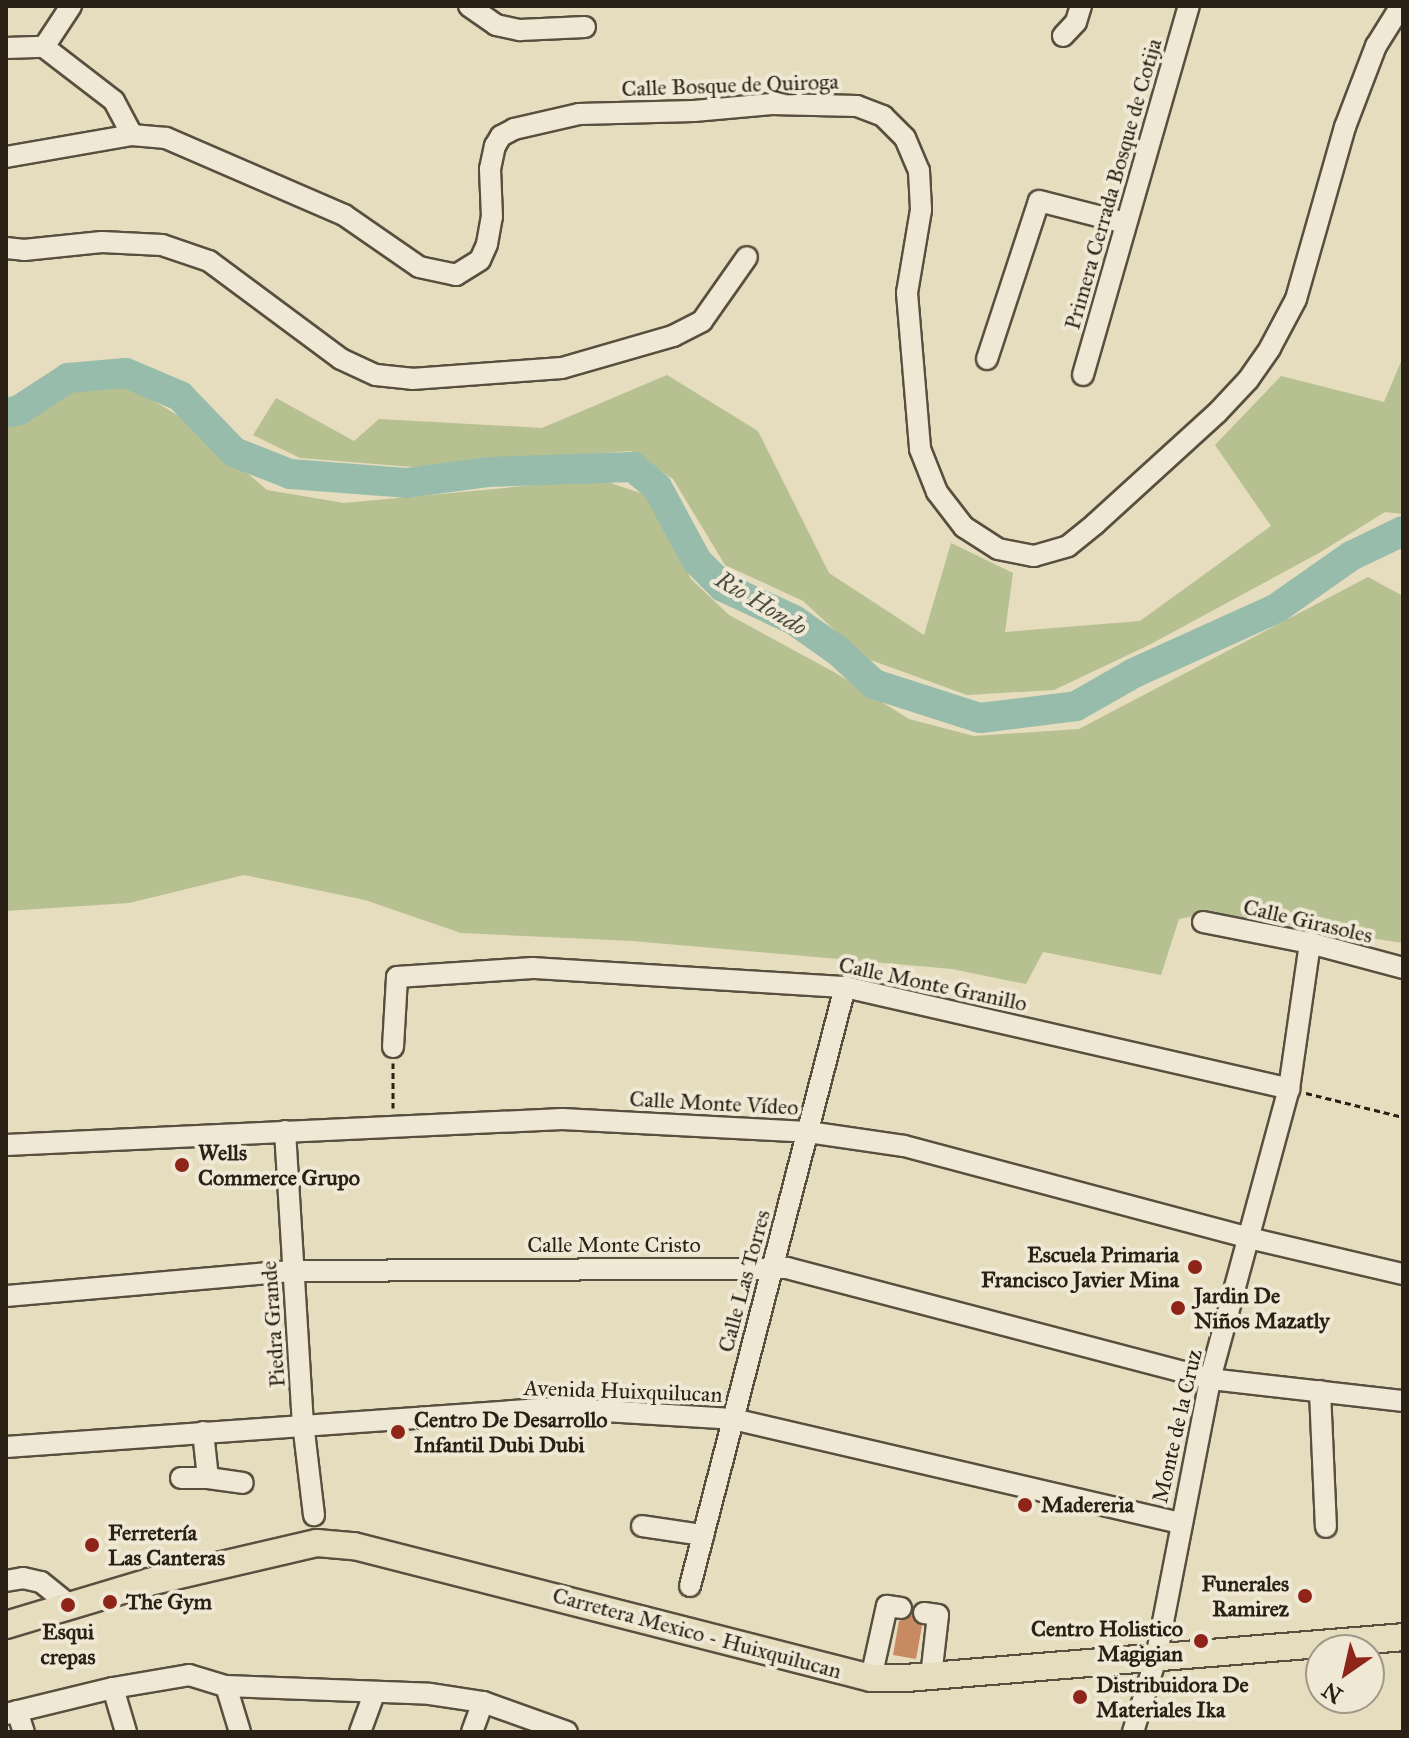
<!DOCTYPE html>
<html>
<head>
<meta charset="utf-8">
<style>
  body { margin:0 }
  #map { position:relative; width:1409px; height:1738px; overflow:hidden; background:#e6dcbe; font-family:"IM FELL Great Primer",serif }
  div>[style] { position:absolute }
  .green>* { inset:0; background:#b6c091 }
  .river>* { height:30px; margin:-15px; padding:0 15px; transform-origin:15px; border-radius:15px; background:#97bcab }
  .building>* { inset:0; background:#c88a61 }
  .path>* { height:3px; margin-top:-1.5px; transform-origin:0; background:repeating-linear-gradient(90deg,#2a2015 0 6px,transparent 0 10px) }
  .roads { filter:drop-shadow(2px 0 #594f3f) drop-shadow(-2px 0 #594f3f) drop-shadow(0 2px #594f3f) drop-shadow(0 -2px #594f3f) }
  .minor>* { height:20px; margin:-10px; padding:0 10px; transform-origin:10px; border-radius:10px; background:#efe8d5 }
  .major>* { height:26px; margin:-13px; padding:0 13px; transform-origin:13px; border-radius:13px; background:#e6dcbe }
  .dots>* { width:22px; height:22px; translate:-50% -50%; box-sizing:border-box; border:4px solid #efe8d5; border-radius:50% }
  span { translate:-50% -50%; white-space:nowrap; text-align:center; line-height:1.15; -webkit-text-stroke:8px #efe8d5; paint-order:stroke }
  .street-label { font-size:22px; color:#2a2015 }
  .poi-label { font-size:22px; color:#2a2015; font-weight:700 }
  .left { translate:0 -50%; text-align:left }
  .right { translate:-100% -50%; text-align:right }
  .water-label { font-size:24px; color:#4b4f42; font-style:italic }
  .frame { position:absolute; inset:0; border:8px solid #2a2015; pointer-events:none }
  .north { position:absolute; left:1305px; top:1634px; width:80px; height:80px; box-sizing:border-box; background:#efe8d5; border:2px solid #a09888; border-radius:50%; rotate:214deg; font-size:22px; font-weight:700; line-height:32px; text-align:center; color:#2a2015 }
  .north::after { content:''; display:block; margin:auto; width:28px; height:36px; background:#8f2418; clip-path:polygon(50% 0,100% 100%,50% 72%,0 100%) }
</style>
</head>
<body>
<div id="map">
  <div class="green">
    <i style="clip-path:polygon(1403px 357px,1403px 514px,1385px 512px,1319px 553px,1149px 645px,1054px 690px,967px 695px,865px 658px,803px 601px,725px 565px,673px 479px,631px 451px,413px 467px,300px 458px,253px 435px,276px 398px,354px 441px,379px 419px,542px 428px,667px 375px,758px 431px,829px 573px,924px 635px,951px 543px,1013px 573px,1005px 632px,1140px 621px,1271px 526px,1215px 445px,1281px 376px,1384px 402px)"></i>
    <i style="clip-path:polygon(73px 385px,131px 387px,187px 421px,267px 490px,344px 503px,599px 479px,649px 496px,691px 579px,729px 615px,834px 672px,909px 719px,974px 736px,1079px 729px,1368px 577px,1403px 596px,1403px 943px,1209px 913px,1179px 919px,1161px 975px,1043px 952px,1026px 984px,952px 969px,633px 941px,461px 933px,365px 900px,244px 875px,129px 903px,6px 911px,6px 428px)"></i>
  </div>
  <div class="river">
    <i style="left:6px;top:413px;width:13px;rotate:-13deg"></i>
    <i style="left:19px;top:410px;width:59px;rotate:-33.1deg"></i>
    <i style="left:68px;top:378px;width:58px;rotate:-4.9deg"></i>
    <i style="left:126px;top:373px;width:59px;rotate:23.1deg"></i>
    <i style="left:180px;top:396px;width:78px;rotate:46deg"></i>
    <i style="left:234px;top:452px;width:60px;rotate:21.4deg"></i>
    <i style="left:290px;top:474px;width:116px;rotate:4.4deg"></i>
    <i style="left:406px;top:483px;width:82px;rotate:-7.7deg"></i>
    <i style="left:487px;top:472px;width:146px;rotate:-2deg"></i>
    <i style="left:633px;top:467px;width:31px;rotate:40deg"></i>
    <i style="left:657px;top:487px;width:84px;rotate:61.6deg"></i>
    <i style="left:697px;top:561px;width:37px;rotate:45deg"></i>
    <i style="left:723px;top:587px;width:78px;rotate:24.9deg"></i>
    <i style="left:794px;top:620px;width:54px;rotate:35.2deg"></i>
    <i style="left:838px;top:651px;width:49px;rotate:42.5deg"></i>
    <i style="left:874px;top:684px;width:111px;rotate:17.8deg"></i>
    <i style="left:980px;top:718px;width:97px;rotate:-7.1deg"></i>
    <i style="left:1076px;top:706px;width:67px;rotate:-29.6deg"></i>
    <i style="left:1134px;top:673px;width:157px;rotate:-24.4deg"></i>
    <i style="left:1277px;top:608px;width:90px;rotate:-35.1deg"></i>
    <i style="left:1351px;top:556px;width:58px;rotate:-25.7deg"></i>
  </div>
  <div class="building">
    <i style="clip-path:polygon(912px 1615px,922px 1626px,916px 1659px,893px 1655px,899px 1621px)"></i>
  </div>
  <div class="path">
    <i style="left:393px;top:1063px;width:45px;rotate:90deg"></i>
    <i style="left:1306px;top:1093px;width:100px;rotate:13.9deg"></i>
  </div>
  <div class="roads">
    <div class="minor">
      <i style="left:469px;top:6px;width:33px;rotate:35deg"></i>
      <i style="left:496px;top:25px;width:25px;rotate:12deg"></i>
      <i style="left:520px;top:30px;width:65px;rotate:-2.6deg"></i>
      <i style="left:1063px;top:36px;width:19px;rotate:-47deg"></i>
      <i style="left:1076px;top:22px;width:17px;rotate:-73deg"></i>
      <i style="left:44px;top:47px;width:88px;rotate:37.6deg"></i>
      <i style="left:114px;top:101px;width:38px;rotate:62deg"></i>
      <i style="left:44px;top:47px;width:49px;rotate:-56.6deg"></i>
      <i style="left:6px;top:48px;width:38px;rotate:-2deg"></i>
      <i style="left:6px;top:157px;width:128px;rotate:-9.9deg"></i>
      <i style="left:132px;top:135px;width:34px;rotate:5deg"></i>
      <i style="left:166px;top:138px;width:194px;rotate:23.4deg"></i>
      <i style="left:344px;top:215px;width:91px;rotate:34.7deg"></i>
      <i style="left:419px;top:267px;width:38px;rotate:12deg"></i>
      <i style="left:456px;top:275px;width:28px;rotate:-32deg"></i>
      <i style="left:480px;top:260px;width:17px;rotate:-66deg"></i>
      <i style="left:487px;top:244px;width:27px;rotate:-80deg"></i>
      <i style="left:492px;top:217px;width:48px;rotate:-92.4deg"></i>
      <i style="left:490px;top:169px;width:24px;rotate:-78deg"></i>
      <i style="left:495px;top:146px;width:12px;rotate:-59deg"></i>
      <i style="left:501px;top:136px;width:15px;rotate:-28deg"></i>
      <i style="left:514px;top:129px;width:67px;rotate:-13deg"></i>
      <i style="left:579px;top:114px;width:115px;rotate:-1.5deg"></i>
      <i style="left:694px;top:111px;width:78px;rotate:-5.1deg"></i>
      <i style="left:772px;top:104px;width:85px;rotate:1.3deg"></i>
      <i style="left:857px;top:106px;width:28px;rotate:21deg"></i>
      <i style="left:883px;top:116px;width:31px;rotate:45deg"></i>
      <i style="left:905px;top:138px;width:36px;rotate:67deg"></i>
      <i style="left:919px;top:171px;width:39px;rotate:87deg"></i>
      <i style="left:921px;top:210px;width:84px;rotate:99.6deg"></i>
      <i style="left:907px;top:293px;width:157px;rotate:85.2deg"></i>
      <i style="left:920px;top:449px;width:46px;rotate:68.4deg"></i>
      <i style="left:937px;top:492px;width:44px;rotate:52.4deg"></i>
      <i style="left:964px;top:527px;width:40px;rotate:32.9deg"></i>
      <i style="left:998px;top:549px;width:37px;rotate:11deg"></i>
      <i style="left:1034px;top:556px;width:35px;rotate:-16deg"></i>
      <i style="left:1068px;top:546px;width:35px;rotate:-39deg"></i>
      <i style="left:1095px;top:524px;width:165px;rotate:-42.3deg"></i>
      <i style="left:1217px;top:413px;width:45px;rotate:-46.8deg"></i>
      <i style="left:1248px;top:380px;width:39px;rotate:-55deg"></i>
      <i style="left:1270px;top:348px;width:55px;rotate:-62deg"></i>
      <i style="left:1296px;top:299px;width:179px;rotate:-74.1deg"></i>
      <i style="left:1345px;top:127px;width:87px;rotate:-69.1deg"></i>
      <i style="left:1376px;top:46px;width:47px;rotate:-58deg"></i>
      <i style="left:6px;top:248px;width:18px;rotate:6deg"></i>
      <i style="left:24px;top:250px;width:78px;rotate:-5.9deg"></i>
      <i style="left:102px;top:242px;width:60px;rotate:2.9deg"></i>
      <i style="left:162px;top:245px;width:50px;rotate:18.8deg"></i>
      <i style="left:209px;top:261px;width:164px;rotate:36.6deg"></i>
      <i style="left:341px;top:359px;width:38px;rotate:25deg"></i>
      <i style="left:376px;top:375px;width:36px;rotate:6deg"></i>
      <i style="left:412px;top:379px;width:150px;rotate:-4.2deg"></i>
      <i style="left:562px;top:368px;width:116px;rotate:-16.1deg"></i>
      <i style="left:673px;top:336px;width:33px;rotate:-27deg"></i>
      <i style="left:702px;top:321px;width:78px;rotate:-54.9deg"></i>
      <i style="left:987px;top:359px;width:166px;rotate:-71.8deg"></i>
      <i style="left:1039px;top:201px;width:89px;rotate:14.3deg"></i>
      <i style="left:1083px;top:375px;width:384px;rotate:-74deg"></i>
      <i style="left:1203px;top:922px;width:109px;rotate:11.1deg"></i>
      <i style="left:1310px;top:943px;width:96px;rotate:15deg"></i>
      <i style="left:393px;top:1047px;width:70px;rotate:-86.7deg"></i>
      <i style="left:397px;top:977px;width:136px;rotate:-3.8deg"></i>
      <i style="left:533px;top:968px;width:313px;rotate:3.5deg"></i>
      <i style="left:845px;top:987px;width:456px;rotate:12.9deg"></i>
      <i style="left:285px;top:1131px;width:293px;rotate:86.5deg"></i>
      <i style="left:303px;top:1423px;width:93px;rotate:83.2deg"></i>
      <i style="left:6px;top:1145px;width:557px;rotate:-2.68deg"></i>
      <i style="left:562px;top:1119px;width:246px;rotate:3deg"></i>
      <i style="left:808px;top:1132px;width:97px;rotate:8.3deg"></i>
      <i style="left:904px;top:1146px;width:357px;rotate:14.9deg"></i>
      <i style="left:1249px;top:1238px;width:158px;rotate:13.2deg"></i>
      <i style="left:6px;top:1296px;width:288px;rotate:-5deg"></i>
      <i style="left:293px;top:1271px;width:494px;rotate:-0.3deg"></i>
      <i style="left:787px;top:1268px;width:437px;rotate:14.7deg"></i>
      <i style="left:1210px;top:1379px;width:194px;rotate:6.5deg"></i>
      <i style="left:1320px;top:1391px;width:136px;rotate:87.5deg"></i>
      <i style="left:203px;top:1432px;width:46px;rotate:83.8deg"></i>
      <i style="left:208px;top:1478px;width:35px;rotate:8deg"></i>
      <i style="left:6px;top:1447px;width:550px;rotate:-4.06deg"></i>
      <i style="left:555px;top:1408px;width:178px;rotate:3.5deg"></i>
      <i style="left:733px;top:1419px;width:459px;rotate:13.1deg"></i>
      <i style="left:181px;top:1478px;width:27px"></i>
      <i style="left:642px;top:1526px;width:62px;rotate:8.4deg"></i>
      <i style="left:6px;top:1581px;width:17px;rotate:-10deg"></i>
      <i style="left:23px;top:1578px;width:18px;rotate:13deg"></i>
      <i style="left:41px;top:1582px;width:35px;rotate:39deg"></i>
      <i style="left:690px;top:1586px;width:619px;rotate:-75.49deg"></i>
      <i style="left:924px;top:1613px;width:14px;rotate:8deg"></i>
      <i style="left:938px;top:1615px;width:61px;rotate:96.5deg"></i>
      <i style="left:871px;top:1678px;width:74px;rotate:-77.5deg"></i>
      <i style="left:887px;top:1606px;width:14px;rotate:8deg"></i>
      <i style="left:226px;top:1686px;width:48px;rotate:73.1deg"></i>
      <i style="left:113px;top:1688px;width:46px;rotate:73.5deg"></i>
      <i style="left:17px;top:1711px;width:22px;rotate:72deg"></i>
      <i style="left:6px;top:1714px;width:110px;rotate:-13.7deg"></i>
      <i style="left:113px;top:1688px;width:77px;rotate:-9.7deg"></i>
      <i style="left:189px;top:1675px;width:39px;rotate:17deg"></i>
      <i style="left:226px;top:1686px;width:204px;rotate:2.2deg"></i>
      <i style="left:430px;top:1694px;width:54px;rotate:8.6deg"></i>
      <i style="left:483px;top:1702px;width:89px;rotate:19.7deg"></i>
      <i style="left:360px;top:1732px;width:40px;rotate:-69.8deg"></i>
      <i style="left:472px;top:1732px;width:32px;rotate:-70deg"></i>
      <i style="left:1133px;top:1732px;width:77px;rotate:-72.7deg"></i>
      <i style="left:1156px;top:1658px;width:284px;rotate:-79deg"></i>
      <i style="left:1210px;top:1379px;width:301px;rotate:-74.8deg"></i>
      <i style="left:1289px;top:1089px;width:148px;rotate:-81.8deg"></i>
    </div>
    <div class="major">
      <i style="left:6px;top:1625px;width:149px;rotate:-16.7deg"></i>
      <i style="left:149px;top:1582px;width:172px;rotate:-13.1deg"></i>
      <i style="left:317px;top:1543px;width:37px;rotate:5deg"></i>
      <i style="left:354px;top:1546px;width:534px;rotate:14.32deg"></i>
      <i style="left:871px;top:1678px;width:35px"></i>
      <i style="left:906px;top:1678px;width:499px;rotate:-4.7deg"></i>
    </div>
  </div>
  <div class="dots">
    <i style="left:182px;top:1165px;background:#8f2418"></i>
    <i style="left:1195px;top:1267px;background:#8f2418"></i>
    <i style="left:1178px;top:1308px;background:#8f2418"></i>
    <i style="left:398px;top:1432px;background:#8f2418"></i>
    <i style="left:1025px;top:1505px;background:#8f2418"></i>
    <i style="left:92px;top:1545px;background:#8f2418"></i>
    <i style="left:1305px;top:1596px;background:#8f2418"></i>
    <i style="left:110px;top:1602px;background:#8f2418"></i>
    <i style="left:68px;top:1605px;background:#8f2418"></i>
    <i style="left:1201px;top:1641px;background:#8f2418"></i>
    <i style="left:1080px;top:1697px;background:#8f2418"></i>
  </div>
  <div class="street-label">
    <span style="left:730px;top:85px;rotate:-2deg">Calle Bosque de Quiroga</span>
    <span style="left:1113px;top:184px;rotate:-74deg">Primera Cerrada Bosque de Cotija</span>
    <span style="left:1308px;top:921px;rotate:13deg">Calle Girasoles</span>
    <span style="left:933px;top:984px;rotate:12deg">Calle Monte Granillo</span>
    <span style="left:714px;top:1103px;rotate:3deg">Calle Monte Vídeo</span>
    <span style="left:614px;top:1245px">Calle Monte Cristo</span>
    <span style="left:744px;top:1281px;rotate:-75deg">Calle Las Torres</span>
    <span style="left:273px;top:1324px;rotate:-94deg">Piedra Grande</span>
    <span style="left:623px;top:1391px;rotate:2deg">Avenida Huixquilucan</span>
    <span style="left:1177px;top:1426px;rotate:-77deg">Monte de la Cruz</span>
    <span style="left:697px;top:1633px;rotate:15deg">Carretera Mexico - Huixquilucan</span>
  </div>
  <div class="poi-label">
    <span class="left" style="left:198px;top:1165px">Wells<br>Commerce Grupo</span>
    <span class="right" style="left:1179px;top:1267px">Escuela Primaria<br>Francisco Javier Mina</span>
    <span class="left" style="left:1194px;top:1308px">Jardin De<br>Niños Mazatly</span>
    <span class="left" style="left:414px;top:1432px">Centro De Desarrollo<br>Infantil Dubi Dubi</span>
    <span class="left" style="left:1041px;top:1505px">Madereria</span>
    <span class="left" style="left:108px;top:1545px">Ferretería<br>Las Canteras</span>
    <span class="right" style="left:1289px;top:1596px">Funerales<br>Ramirez</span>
    <span class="left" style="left:126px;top:1602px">The Gym</span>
    <span class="right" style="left:1183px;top:1641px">Centro Holistico<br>Magigian</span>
    <span style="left:68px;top:1644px">Esqui<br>crepas</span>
    <span class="left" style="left:1096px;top:1697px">Distribuidora De<br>Materiales Ika</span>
  </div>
  <div class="water-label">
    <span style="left:761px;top:604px;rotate:31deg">Rio Hondo</span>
  </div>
  <div class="frame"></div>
  <div class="north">N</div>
</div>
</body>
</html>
